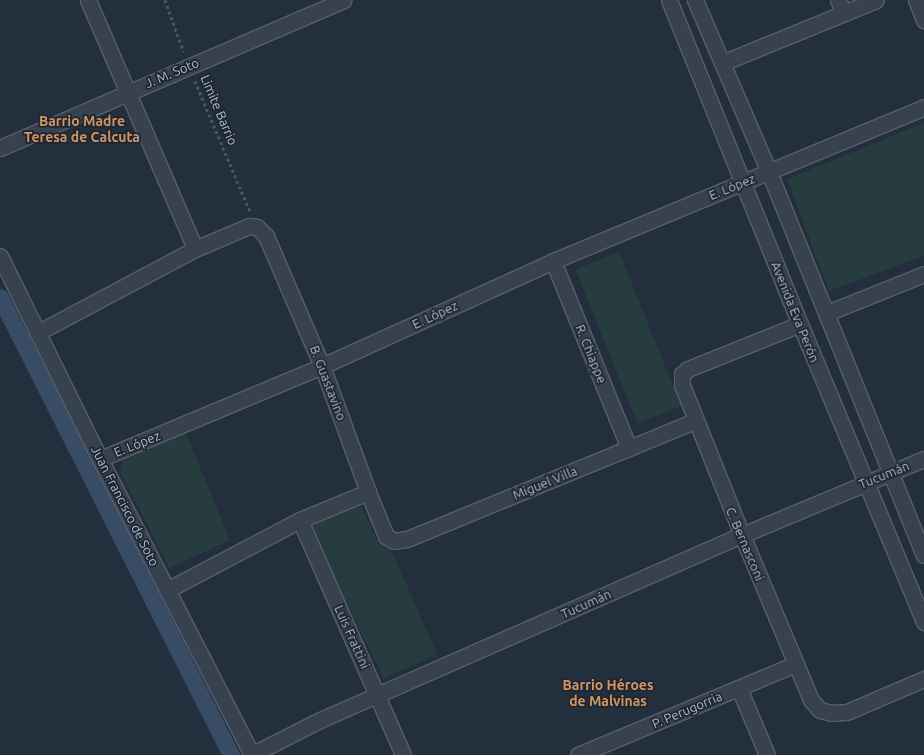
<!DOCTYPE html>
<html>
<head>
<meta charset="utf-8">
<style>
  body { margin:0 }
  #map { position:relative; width:924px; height:755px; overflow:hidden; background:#242f3e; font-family:Ubuntu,sans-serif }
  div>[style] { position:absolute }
  .green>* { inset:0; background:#263c3f; transform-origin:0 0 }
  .canal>* { height:17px; margin:-8.5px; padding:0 8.5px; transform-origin:8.5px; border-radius:8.5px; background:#394c67 }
  .path>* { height:2.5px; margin-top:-1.25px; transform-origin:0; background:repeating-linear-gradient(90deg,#44595c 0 3px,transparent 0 6px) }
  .roads { filter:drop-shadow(1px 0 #565f6c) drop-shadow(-1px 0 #565f6c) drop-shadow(0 1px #565f6c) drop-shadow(0 -1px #565f6c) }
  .minor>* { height:15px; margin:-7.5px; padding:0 7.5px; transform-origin:7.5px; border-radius:7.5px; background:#38414e }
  span { translate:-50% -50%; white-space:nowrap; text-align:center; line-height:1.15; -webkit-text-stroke:3.5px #1d2633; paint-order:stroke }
  .street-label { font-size:13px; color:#b4bcc9 }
  .neighbourhood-label { font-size:14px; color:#d59563; font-weight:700 }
</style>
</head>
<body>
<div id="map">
  <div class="green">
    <i style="clip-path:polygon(924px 123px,924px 256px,829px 291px,787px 179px)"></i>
    <i style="left:619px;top:252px;width:166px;height:47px;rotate:68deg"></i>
    <i style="clip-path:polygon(185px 431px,230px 540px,169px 568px,120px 471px,125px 452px)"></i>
    <i style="clip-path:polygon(360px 504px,377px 540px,392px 552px,437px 654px,384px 679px,309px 526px)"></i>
  </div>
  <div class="canal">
    <i style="left:0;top:297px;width:513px;rotate:63.24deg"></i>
  </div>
  <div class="path">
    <i style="left:165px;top:0;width:55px;rotate:69.9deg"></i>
    <i style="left:195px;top:81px;width:141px;rotate:67.1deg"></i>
  </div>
  <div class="roads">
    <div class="minor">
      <i style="left:88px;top:0;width:271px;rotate:66.7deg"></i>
      <i style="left:669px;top:0;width:349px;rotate:68deg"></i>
      <i style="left:800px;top:324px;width:323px;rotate:67.4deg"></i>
      <i style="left:695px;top:0;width:187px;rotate:66.7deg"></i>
      <i style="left:769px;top:172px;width:413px;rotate:68deg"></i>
      <i style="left:838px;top:0;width:14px;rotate:65deg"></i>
      <i style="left:916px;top:0;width:22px;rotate:68deg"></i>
      <i style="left:722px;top:63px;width:166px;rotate:-22.2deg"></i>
      <i style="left:0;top:148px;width:374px;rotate:-23.3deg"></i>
      <i style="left:0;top:256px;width:226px;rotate:63.8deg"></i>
      <i style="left:100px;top:459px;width:333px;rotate:62.8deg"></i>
      <i style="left:553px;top:261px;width:202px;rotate:67.9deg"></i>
      <i style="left:827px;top:313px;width:105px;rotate:-21.9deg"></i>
      <i style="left:800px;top:324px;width:121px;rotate:158.1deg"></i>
      <i style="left:688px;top:369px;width:8px;rotate:140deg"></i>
      <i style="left:682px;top:374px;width:11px;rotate:90deg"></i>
      <i style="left:682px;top:385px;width:162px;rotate:68.2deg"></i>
      <i style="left:742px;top:535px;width:179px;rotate:67.3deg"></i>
      <i style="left:811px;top:700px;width:13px;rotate:48deg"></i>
      <i style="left:820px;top:710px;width:11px;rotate:15deg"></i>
      <i style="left:831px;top:713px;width:16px;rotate:-4deg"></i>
      <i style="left:847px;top:712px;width:84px;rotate:-23.2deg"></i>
      <i style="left:37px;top:333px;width:179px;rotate:-28deg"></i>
      <i style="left:195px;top:249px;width:59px;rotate:-23.1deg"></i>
      <i style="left:249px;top:226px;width:8px;rotate:7deg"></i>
      <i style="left:257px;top:227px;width:13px;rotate:45deg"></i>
      <i style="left:266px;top:236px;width:142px;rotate:66.7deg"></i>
      <i style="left:322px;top:366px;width:134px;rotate:69.9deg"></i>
      <i style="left:368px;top:492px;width:48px;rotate:67.8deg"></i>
      <i style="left:386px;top:536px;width:9px;rotate:32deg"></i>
      <i style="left:394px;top:541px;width:13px;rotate:-9deg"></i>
      <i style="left:407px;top:539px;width:311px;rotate:-22.3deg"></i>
      <i style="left:100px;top:459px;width:241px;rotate:-22.7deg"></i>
      <i style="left:322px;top:366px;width:254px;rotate:-24.4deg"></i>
      <i style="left:553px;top:261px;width:402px;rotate:-22.5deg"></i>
      <i style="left:300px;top:520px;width:257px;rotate:66.3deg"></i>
      <i style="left:167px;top:590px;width:150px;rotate:-27.8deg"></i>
      <i style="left:300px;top:520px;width:74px;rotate:-22.4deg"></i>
      <i style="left:739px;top:688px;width:73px;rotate:67.3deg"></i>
      <i style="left:251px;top:755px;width:77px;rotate:-26.9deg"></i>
      <i style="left:320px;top:720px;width:461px;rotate:-23.7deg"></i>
      <i style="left:742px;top:535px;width:197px;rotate:-22.7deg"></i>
      <i style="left:578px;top:755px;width:236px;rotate:-22.7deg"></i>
    </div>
  </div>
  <div class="street-label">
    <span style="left:172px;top:73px;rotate:-23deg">J. M. Soto</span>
    <span style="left:219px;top:110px;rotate:67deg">Limite Barrio</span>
    <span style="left:732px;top:187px;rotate:-22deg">E. López</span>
    <span style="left:795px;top:312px;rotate:68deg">Avenida Eva Perón</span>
    <span style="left:435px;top:315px;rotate:-25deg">E. López</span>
    <span style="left:591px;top:354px;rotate:68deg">R. Chiappe</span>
    <span style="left:328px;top:383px;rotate:69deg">B. Guastavino</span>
    <span style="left:137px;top:444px;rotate:-22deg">E. López</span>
    <span style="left:884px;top:475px;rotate:-22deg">Tucumán</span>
    <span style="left:545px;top:483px;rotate:-22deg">Miguel Villa</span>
    <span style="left:125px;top:506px;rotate:63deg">Juan Francisco de Soto</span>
    <span style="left:745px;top:544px;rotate:67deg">C. Bernasconi</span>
    <span style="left:586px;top:604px;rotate:-24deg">Tucumán</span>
    <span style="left:352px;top:637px;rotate:66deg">Luis Frattini</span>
    <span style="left:687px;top:710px;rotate:-23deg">P. Perugorria</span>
  </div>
  <div class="neighbourhood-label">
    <span style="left:82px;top:129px">Barrio Madre<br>Teresa de Calcuta</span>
    <span style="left:608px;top:693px">Barrio Héroes<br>de Malvinas</span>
  </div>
</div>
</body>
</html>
